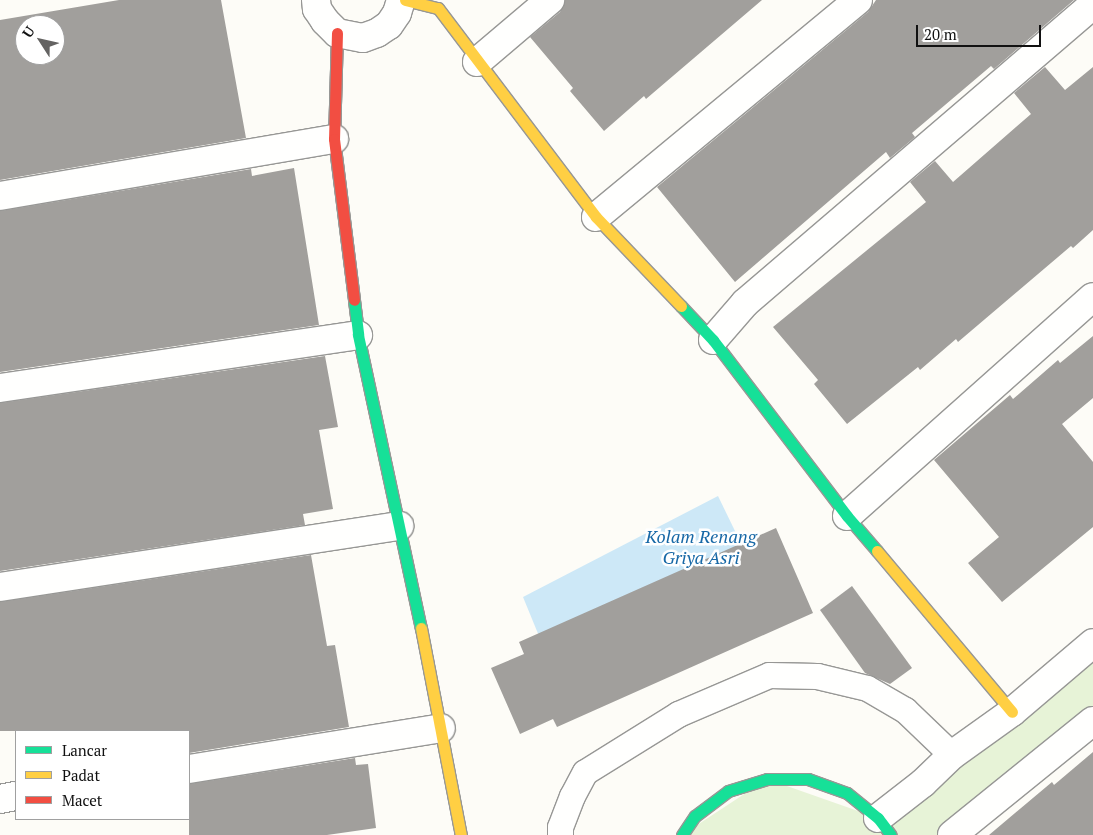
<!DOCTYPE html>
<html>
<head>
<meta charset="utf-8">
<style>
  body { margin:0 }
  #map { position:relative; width:1093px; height:835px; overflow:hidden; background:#fdfcf7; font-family:"PT Serif",serif }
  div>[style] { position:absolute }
  .green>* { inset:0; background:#e7f3d7 }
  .water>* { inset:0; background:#cde8f7 }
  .building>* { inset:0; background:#a19f9c }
  .roads { filter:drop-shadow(1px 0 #979795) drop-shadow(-1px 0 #979795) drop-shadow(0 1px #979795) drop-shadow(0 -1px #979795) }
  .lane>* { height:25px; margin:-12.5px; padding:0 12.5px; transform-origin:12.5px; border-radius:12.5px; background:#fffffe }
  .street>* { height:28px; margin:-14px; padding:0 14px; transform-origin:14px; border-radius:14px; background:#fffffe }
  .fast>* { height:11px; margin:-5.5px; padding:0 5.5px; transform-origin:5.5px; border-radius:5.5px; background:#16e098 }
  .slow>* { height:11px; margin:-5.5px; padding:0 5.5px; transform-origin:5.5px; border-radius:5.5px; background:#ffcf43 }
  .jam>* { height:11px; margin:-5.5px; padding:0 5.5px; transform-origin:5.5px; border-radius:5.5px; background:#f24e42 }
  span { translate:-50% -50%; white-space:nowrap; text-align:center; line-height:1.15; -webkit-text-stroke:5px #fff; paint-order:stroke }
  .water-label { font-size:18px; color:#1768a6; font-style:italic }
  .legend { position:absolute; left:15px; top:730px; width:175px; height:90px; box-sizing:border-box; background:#fff; border:1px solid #a0a0a0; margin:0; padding:6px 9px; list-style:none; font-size:15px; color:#111 }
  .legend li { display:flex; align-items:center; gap:10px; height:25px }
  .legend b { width:25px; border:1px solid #a0a0a0 }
  .north { position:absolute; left:15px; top:15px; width:50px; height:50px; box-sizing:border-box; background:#fff; border:1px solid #a0a0a0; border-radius:50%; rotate:305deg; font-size:14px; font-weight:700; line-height:20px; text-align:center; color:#111 }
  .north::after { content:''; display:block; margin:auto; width:18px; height:22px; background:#646362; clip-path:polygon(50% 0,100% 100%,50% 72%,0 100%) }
  .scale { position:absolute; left:916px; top:25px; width:125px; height:22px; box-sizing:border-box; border:2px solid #111; border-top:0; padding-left:6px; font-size:15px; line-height:18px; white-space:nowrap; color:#111; -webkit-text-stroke:4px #fff; paint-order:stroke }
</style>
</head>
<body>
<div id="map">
  <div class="green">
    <i style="clip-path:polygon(1093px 643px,1093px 721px,952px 835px,682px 835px,767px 779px,878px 818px)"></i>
  </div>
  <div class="water">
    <i style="clip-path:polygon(718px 496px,752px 566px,548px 658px,523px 597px)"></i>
  </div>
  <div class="building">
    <i style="clip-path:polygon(evenodd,119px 0,221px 0,246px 138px,0 180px,0 20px,119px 0,25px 25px,55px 25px,55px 55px,25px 55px,25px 25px)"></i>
    <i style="clip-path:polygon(565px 0,762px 0,646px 99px,644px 96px,604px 131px,570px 91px,573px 88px,530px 37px,560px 12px)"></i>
    <i style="clip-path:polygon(876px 0,1074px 0,994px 69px,991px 66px,912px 133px,915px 137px,890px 158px,886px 152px,735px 282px,657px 187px,868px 12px)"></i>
    <i style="clip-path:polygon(1045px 67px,1065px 90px,1093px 67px,1093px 230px,1073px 248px,1071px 246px,958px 342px,956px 339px,920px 370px,918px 367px,847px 424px,814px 384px,818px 380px,773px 327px,926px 202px,910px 182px,935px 161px,953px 182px,1031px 114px,1014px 93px)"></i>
    <i style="clip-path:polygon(294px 168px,319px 325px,0 372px,0 211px,251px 169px,252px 176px)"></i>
    <i style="clip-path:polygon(1093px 336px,1093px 398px,1062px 424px,1093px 462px,1093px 527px,1002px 602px,968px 563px,999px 537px,934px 460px,1010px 395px,1013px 399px,1058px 360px,1060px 363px)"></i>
    <i style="clip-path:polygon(325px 356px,338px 427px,319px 430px,333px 509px,303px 514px,305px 525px,0 571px,0 403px)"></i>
    <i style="clip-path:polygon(776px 528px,813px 613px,557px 727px,553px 719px,520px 734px,491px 668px,524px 654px,519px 642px)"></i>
    <i style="clip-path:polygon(311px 555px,327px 646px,335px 645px,349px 727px,189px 753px,189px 731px,0 731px,0 602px)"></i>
    <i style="clip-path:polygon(852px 586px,912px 668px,890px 684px,865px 673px,820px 610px)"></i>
    <i style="clip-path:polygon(1093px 752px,1093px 835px,989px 835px,1052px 782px,1054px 785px)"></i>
    <i style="clip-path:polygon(355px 758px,356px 765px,368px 764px,376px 828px,327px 835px,189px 835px,189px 784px)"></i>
  </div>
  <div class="roads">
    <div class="lane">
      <i style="left:560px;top:835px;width:8px;rotate:-90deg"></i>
      <i style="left:560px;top:827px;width:33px;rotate:-69deg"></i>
      <i style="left:572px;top:796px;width:27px;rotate:-62deg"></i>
      <i style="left:585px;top:772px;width:110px;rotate:-31.9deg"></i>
      <i style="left:678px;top:714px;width:99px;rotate:-23.2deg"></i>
      <i style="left:769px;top:675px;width:48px;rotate:1.2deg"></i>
      <i style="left:817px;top:676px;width:51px;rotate:13.5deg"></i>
      <i style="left:867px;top:688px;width:44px;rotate:30.1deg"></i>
      <i style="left:905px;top:710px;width:65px;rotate:43.8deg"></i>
    </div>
    <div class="street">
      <i style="left:316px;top:0;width:9px;rotate:84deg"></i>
      <i style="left:317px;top:9px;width:14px;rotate:56deg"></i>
      <i style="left:325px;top:21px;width:17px;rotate:45deg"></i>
      <i style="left:337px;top:33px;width:26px;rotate:11deg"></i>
      <i style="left:363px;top:38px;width:15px;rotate:-20deg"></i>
      <i style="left:377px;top:33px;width:14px;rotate:-34deg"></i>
      <i style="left:389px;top:25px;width:14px;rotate:-56deg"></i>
      <i style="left:397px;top:13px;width:14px;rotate:-73deg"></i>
      <i style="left:477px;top:62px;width:96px;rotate:-40.3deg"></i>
      <i style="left:0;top:196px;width:339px;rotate:-9.7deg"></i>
      <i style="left:596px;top:217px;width:340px;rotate:-39.6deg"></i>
      <i style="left:713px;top:340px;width:49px;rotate:-49.1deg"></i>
      <i style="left:745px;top:303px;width:458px;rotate:-40.6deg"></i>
      <i style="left:0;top:388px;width:362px;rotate:-8.4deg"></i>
      <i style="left:847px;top:516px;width:329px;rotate:-41.7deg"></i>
      <i style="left:0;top:587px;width:404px;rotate:-8.7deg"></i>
      <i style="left:189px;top:769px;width:255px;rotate:-9.2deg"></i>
      <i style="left:0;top:799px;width:16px;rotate:-11deg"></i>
      <i style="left:878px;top:818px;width:57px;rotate:-37.9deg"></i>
      <i style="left:923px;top:783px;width:40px;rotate:-44deg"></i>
      <i style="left:952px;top:755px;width:74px;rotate:-35.6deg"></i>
      <i style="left:1012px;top:712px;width:106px;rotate:-40.4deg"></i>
      <i style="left:952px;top:835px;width:181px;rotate:-39deg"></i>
    </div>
    <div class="fast">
      <i style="left:354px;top:300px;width:35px;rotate:83deg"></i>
      <i style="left:358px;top:335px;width:300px;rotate:77.9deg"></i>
      <i style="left:681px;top:306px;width:47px;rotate:46.7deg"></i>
      <i style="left:713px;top:340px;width:221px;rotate:52.7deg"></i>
      <i style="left:847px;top:516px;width:46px;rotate:49.4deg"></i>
      <i style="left:682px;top:835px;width:23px;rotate:-56deg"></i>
      <i style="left:695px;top:816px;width:41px;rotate:-37.1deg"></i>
      <i style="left:728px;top:791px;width:41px;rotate:-17.1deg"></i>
      <i style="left:767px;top:779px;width:41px"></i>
      <i style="left:808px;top:779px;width:41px;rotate:19.7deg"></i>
      <i style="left:847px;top:793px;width:40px;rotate:39deg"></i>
      <i style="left:878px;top:818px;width:21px;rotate:53deg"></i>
    </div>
    <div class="slow">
      <i style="left:405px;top:0;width:34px;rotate:14deg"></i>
      <i style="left:438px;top:8px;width:262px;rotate:52.9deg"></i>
      <i style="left:596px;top:217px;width:123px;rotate:46.3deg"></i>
      <i style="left:877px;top:551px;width:210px;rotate:50deg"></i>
      <i style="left:421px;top:628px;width:211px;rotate:79.1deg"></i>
    </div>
    <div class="jam">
      <i style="left:337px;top:33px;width:106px;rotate:91.6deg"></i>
      <i style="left:334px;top:139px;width:162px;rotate:82.9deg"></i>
    </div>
  </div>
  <div class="water-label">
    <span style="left:701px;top:547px">Kolam Renang<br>Griya Asri</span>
  </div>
  <ul class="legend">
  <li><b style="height:6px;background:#16e098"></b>Lancar</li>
  <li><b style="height:6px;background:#ffcf43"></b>Padat</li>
  <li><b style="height:6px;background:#f24e42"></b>Macet</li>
  </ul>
  <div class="north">U</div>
  <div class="scale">20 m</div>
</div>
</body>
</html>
